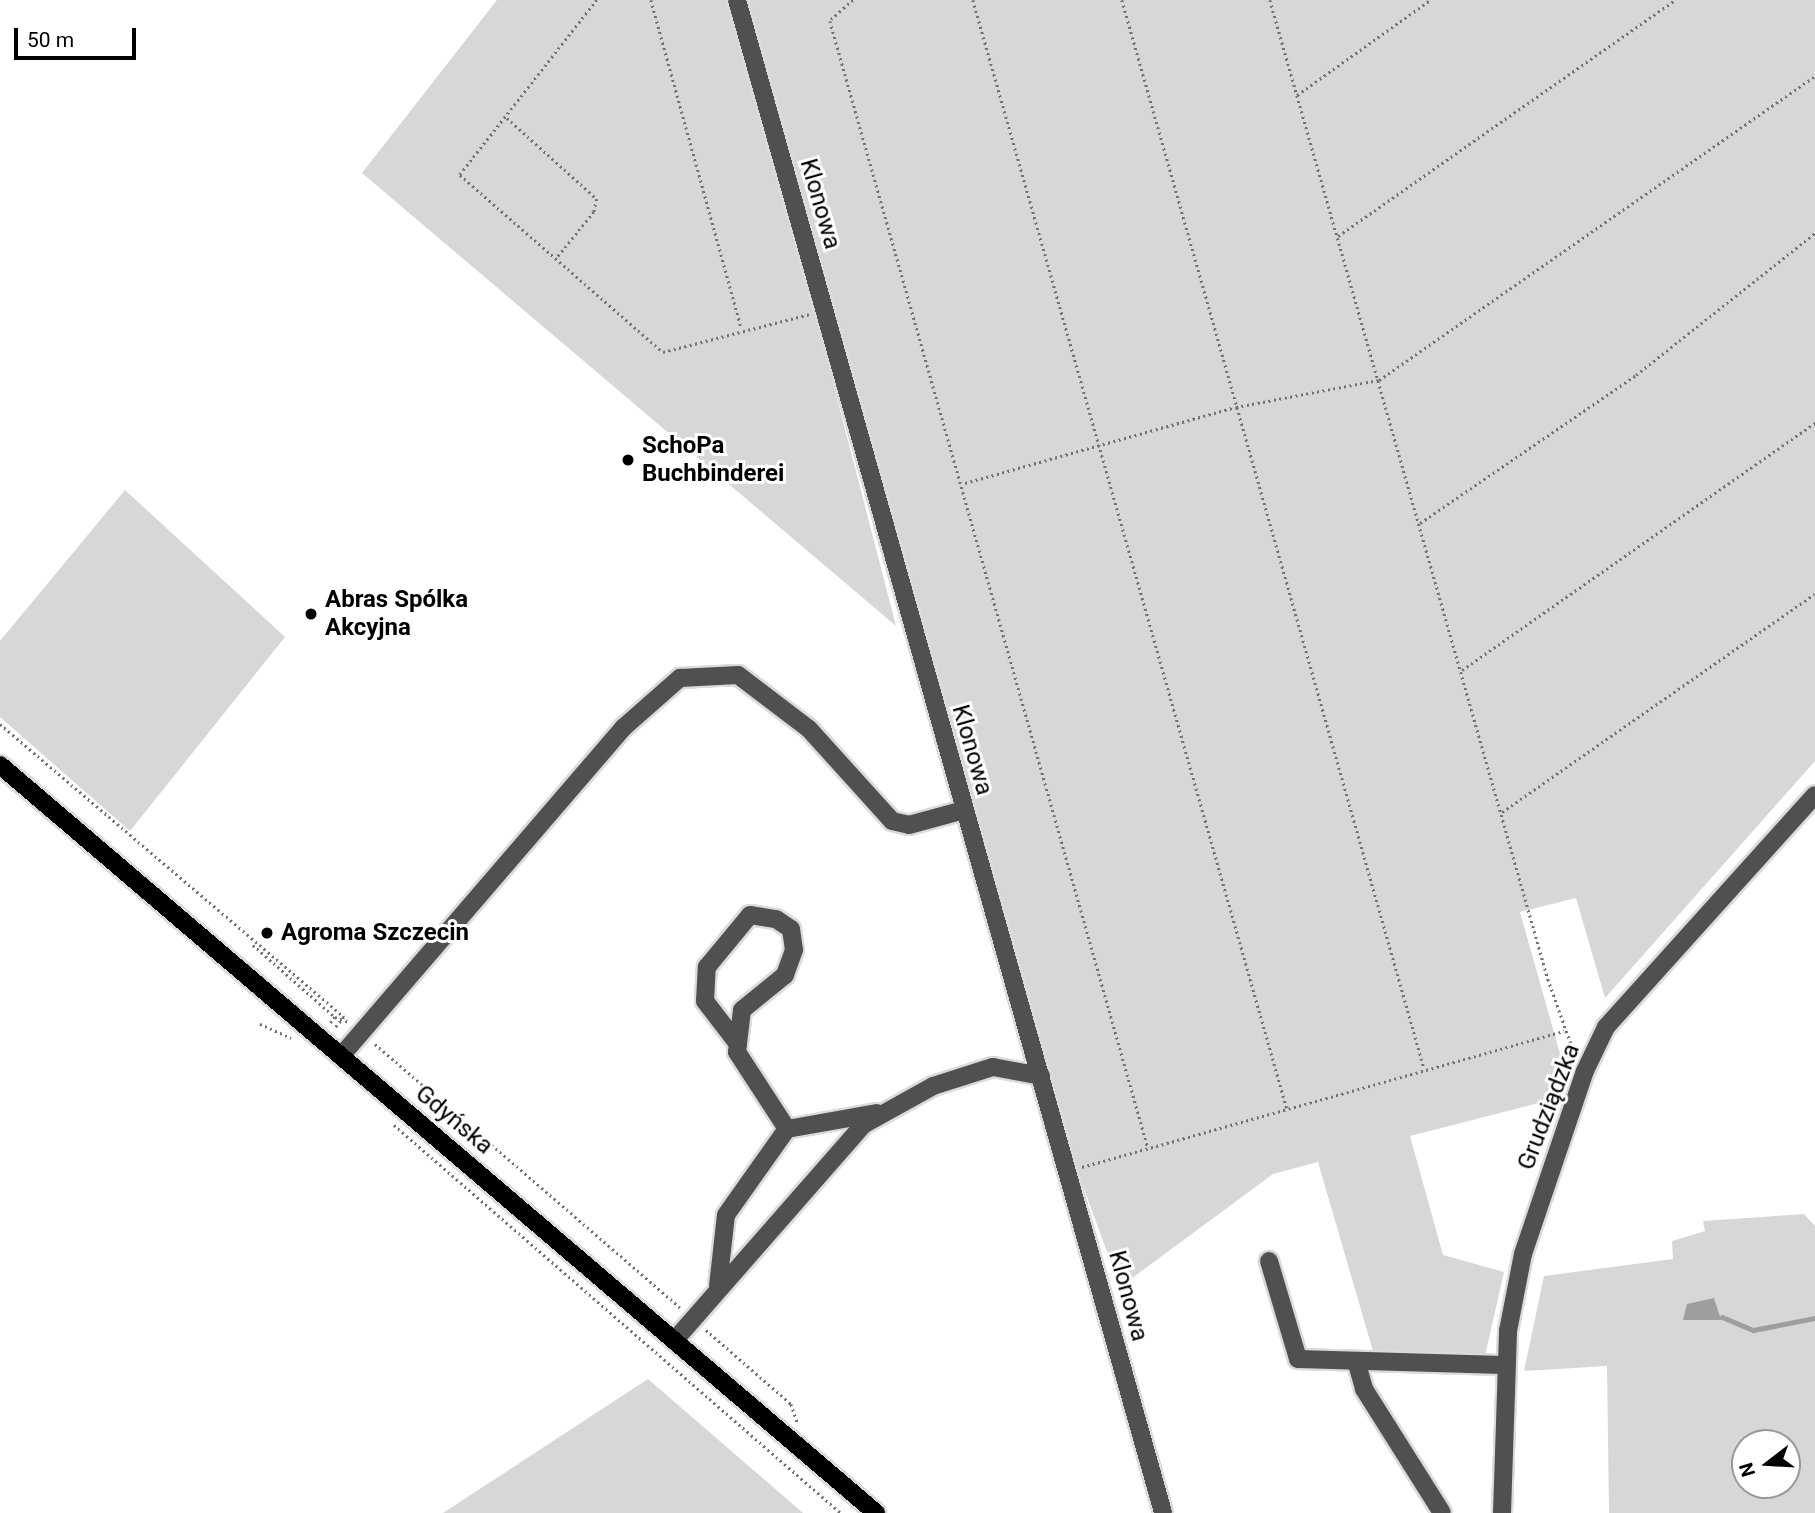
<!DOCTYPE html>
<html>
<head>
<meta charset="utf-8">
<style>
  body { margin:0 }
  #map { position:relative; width:1815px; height:1513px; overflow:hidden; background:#fff; font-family:Roboto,sans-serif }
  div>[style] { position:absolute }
  .green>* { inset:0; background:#d7d7d7 }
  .water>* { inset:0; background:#9e9e9e }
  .stream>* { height:5px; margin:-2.5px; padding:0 2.5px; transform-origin:2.5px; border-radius:2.5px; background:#9e9e9e }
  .path>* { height:2.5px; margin-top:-1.25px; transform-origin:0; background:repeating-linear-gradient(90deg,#727272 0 2px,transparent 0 5.5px) }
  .roads { filter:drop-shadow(2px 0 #dbdbdb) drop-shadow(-2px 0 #dbdbdb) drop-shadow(0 2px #dbdbdb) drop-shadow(0 -2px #dbdbdb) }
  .minor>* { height:18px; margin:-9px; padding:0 9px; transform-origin:9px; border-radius:9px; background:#505050 }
  .major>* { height:18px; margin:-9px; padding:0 9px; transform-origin:9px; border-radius:9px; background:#000 }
  .dots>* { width:19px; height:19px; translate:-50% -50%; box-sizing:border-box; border:4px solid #fff; border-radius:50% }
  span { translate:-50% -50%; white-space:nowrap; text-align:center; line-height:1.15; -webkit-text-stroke:6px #fff; paint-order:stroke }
  .street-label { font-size:24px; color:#000 }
  .poi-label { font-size:24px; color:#000; font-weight:700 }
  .left { translate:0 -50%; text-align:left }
  .north { position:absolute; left:1731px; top:1429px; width:70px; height:70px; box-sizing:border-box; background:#fff; border:2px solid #999; border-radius:50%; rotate:253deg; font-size:19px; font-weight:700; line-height:28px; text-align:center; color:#000 }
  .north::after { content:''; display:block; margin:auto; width:24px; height:32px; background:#000; clip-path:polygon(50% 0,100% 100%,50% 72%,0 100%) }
  .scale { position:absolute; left:14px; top:28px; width:122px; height:32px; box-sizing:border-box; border:4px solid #000; border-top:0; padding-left:9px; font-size:21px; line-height:24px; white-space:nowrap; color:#000; -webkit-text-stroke:5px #fff; paint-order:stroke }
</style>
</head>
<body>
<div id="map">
  <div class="green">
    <i style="clip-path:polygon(497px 0,1815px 0,1815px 761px,1605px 998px,1576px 898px,1520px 912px,1562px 1061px,1543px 1102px,1410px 1136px,1443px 1255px,1504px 1272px,1485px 1356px,1375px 1358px,1318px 1162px,1273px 1174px,1120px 1287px,1069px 1148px,850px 368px,831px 375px,896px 626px,362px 173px)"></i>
    <i style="clip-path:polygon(125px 490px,285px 637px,130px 831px,0 717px,0 641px)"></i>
    <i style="clip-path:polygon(evenodd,1804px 1214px,1815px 1226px,1815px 1513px,1609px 1513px,1607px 1366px,1524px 1371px,1544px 1276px,1673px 1259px,1672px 1241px,1705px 1231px,1703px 1221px,1804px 1214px,1745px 1443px,1787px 1443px,1787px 1485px,1745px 1485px,1745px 1443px)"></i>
    <i style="clip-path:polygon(648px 1379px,803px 1513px,443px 1513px)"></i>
  </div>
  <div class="water">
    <i style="clip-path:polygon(1714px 1298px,1721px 1320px,1683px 1320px,1687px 1304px)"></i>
  </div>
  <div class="stream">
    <i style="left:1722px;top:1317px;width:34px;rotate:23deg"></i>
    <i style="left:1753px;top:1330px;width:63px;rotate:-11deg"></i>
  </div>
  <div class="path">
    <i style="left:597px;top:0;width:222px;rotate:128.1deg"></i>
    <i style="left:460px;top:175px;width:269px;rotate:41.1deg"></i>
    <i style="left:663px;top:352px;width:152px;rotate:-14.5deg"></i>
    <i style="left:651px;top:0;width:339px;rotate:74.6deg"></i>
    <i style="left:853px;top:0;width:31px;rotate:138deg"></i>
    <i style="left:830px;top:21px;width:1171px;rotate:74.24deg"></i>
    <i style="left:973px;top:0;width:1153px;rotate:74.19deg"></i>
    <i style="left:1122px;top:0;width:1110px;rotate:74.21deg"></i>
    <i style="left:1270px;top:0;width:1018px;rotate:74.15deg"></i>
    <i style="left:1548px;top:979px;width:77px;rotate:70.4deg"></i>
    <i style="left:1297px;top:95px;width:163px;rotate:-35.5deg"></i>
    <i style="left:507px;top:118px;width:121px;rotate:42deg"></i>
    <i style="left:597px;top:199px;width:13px;rotate:103deg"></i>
    <i style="left:594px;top:212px;width:60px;rotate:129deg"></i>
    <i style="left:1338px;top:236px;width:411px;rotate:-35deg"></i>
    <i style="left:965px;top:483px;width:281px;rotate:-15.7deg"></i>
    <i style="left:1236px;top:407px;width:146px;rotate:-10.7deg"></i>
    <i style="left:1379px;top:380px;width:532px;rotate:-34.89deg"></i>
    <i style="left:1420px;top:523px;width:262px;rotate:-34.4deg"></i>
    <i style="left:1636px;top:375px;width:228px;rotate:-38.4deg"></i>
    <i style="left:1462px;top:670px;width:431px;rotate:-35deg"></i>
    <i style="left:0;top:724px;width:452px;rotate:40.4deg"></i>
    <i style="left:344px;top:1017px;width:14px;rotate:129deg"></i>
    <i style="left:1502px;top:812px;width:381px;rotate:-34.9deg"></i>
    <i style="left:253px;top:945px;width:109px;rotate:41.3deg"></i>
    <i style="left:335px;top:1017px;width:10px;rotate:127deg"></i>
    <i style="left:335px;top:1017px;width:15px;rotate:20deg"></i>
    <i style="left:260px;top:1024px;width:34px;rotate:24deg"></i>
    <i style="left:375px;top:1044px;width:403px;rotate:40.8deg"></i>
    <i style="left:394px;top:1125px;width:592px;rotate:40.96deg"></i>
    <i style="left:1082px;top:1167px;width:501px;rotate:-15.76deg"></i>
    <i style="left:706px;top:1330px;width:113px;rotate:41deg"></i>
    <i style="left:791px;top:1404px;width:21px;rotate:71deg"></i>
  </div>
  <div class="roads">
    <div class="minor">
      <i style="left:737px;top:0;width:1572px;rotate:74.27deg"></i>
      <i style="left:738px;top:1044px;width:54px;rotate:-127.5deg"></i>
      <i style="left:705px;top:1001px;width:34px;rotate:-87deg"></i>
      <i style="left:707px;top:967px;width:67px;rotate:-50.4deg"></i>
      <i style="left:750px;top:915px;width:26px;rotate:9deg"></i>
      <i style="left:776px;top:919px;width:18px;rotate:34deg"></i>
      <i style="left:791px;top:929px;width:21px;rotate:82deg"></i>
      <i style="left:794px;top:950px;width:27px;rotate:110deg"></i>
      <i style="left:785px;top:975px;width:55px;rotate:140.9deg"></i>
      <i style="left:742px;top:1010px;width:42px;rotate:96.8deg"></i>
      <i style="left:737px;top:1052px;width:92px;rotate:57deg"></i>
      <i style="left:341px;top:1056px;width:433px;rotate:-49.3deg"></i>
      <i style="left:623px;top:728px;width:76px;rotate:-41.3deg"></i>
      <i style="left:680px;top:678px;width:58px;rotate:-3deg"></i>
      <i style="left:738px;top:675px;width:89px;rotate:37.3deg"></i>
      <i style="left:809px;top:729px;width:124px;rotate:47.9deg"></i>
      <i style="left:892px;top:821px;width:17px;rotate:13deg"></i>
      <i style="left:909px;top:825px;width:57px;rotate:-15.3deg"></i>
      <i style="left:1269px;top:1261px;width:102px;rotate:73.5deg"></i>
      <i style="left:1298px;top:1359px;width:205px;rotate:1.7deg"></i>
      <i style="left:718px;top:1286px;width:71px;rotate:-83.6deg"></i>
      <i style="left:726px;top:1215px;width:105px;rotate:-54.7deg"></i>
      <i style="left:787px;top:1129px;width:91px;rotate:-10.1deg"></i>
      <i style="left:674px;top:1341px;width:287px;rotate:-48.8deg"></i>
      <i style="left:863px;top:1125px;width:80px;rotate:-29.1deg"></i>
      <i style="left:933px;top:1086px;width:63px;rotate:-17.6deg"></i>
      <i style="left:993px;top:1067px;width:49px;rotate:10.6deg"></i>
      <i style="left:1357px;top:1364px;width:26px;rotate:74deg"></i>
      <i style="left:1364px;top:1389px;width:146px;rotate:57.8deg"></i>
      <i style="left:1502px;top:1513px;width:182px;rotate:-88.1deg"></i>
      <i style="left:1508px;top:1331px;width:78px;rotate:-79deg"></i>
      <i style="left:1523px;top:1254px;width:193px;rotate:-71.3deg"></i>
      <i style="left:1585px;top:1071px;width:49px;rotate:-64.5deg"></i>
      <i style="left:1606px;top:1027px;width:312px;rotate:-48deg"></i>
    </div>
    <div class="major">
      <i style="left:0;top:765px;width:1152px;rotate:40.49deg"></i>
    </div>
  </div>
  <div class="dots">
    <i style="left:628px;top:460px;background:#000"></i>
    <i style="left:311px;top:614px;background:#000"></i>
    <i style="left:267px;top:933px;background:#000"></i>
  </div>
  <div class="street-label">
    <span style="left:820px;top:204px;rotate:74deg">Klonowa</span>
    <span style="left:972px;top:750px;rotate:74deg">Klonowa</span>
    <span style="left:1549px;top:1107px;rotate:-69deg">Grudziądzka</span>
    <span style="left:454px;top:1120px;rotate:40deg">Gdyńska</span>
    <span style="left:1128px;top:1296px;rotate:75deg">Klonowa</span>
  </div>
  <div class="poi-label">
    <span class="left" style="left:642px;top:460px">SchoPa<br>Buchbinderei</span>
    <span class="left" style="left:325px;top:614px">Abras Spólka<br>Akcyjna</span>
    <span class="left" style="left:281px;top:933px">Agroma Szczecin</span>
  </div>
  <div class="north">N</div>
  <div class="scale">50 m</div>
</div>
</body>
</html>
